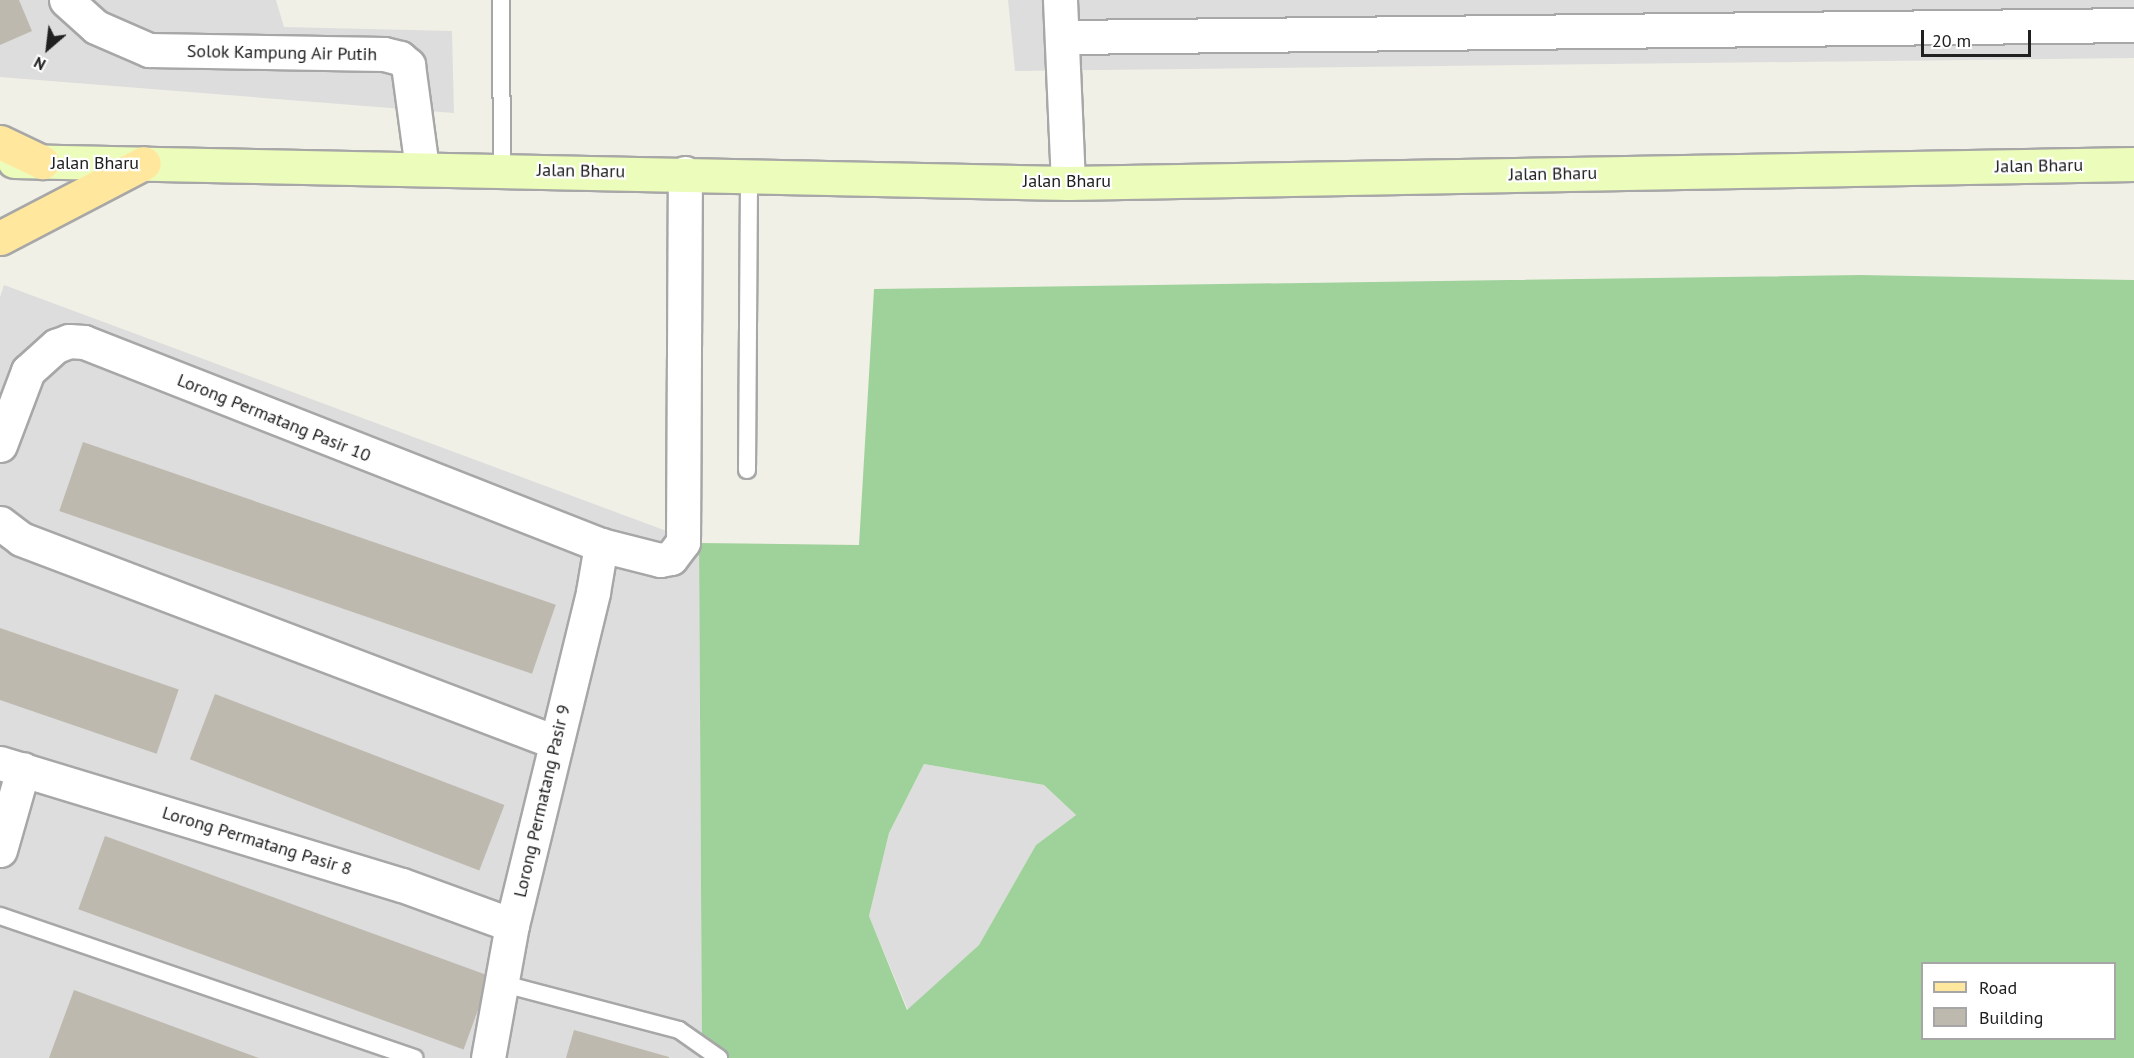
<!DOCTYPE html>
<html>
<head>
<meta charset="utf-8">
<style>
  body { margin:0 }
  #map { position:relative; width:2134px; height:1058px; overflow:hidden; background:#f1f0e6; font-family:"PT Sans",sans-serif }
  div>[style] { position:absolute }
  .residential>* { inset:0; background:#dedddd }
  .forest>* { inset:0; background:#9fd29a }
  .building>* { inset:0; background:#beb9af; transform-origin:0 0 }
  .roads { filter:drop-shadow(2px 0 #a7a7a7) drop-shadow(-2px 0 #a7a7a7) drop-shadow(0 2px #a7a7a7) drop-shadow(0 -2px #a7a7a7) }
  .lane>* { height:16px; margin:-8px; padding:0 8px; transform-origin:8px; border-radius:8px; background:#fff }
  .street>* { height:33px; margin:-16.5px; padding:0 16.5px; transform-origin:16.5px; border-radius:16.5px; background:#fff }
  .secondary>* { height:33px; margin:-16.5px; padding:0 16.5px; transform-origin:16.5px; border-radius:16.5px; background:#ecfcba }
  .primary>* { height:33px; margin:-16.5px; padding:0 16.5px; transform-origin:16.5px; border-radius:16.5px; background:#ffe89e }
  span { translate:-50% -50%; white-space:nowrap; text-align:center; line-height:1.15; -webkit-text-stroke:4.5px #fff; paint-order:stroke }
  .street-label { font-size:18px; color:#202020 }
  .legend { position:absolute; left:1921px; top:962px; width:195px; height:78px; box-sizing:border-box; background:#fff; border:2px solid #a6a6a6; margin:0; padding:8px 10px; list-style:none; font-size:18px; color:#202020 }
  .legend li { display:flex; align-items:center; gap:12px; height:30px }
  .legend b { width:30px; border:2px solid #a6a6a6 }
  .north { position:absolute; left:18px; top:18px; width:60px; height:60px; -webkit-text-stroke:4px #fff; paint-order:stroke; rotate:208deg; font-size:16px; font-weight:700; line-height:24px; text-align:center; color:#202020 }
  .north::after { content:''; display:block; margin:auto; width:21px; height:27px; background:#202020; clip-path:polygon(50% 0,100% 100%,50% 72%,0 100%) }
  .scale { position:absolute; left:1921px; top:30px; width:110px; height:27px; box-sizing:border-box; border:3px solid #202020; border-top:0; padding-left:8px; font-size:18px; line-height:21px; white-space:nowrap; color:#202020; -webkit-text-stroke:4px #fff; paint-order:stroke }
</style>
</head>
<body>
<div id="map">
  <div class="residential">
    <i style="clip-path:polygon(0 0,276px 0,284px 27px,452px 31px,454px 113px,0 77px)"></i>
    <i style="clip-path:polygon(1008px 0,2134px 0,2134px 58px,1015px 71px)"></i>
    <i style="clip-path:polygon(4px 285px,699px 543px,702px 1058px,0 1058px,0 297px)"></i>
    <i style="clip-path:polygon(924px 764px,1044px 785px,1076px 815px,1036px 845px,979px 945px,908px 1010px,869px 916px,889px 833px)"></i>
  </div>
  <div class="forest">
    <i style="clip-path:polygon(evenodd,1860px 275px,2134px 280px,2134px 1058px,702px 1058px,699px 543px,859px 545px,874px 289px,1860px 275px,924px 764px,1044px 785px,1076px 815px,1036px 845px,979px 945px,907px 1010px,869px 916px,889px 833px,924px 764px,1860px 275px,1922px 964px,2114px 964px,2114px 1038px,1922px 1038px,1922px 964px)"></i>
  </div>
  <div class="building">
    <i style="clip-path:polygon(0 0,19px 0,32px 31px,0 45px)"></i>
    <i style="left:83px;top:442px;width:500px;height:73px;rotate:19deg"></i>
    <i style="left:0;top:628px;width:189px;height:68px;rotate:19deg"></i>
    <i style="left:215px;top:694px;width:310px;height:70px;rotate:21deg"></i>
    <i style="left:105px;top:836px;width:410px;height:78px;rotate:20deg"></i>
    <i style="clip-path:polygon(74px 990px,259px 1058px,49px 1058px)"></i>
    <i style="clip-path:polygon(574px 1030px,669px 1057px,669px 1058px,566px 1058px)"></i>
  </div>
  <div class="roads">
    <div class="lane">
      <i style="left:501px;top:0;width:169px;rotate:89.7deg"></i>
      <i style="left:747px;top:470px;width:296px;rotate:-89.6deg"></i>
      <i style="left:0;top:916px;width:438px;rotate:18.9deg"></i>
      <i style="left:504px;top:984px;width:181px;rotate:14.7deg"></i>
      <i style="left:679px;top:1030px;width:49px;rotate:35deg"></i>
    </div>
    <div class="street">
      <i style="left:66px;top:0;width:40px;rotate:42deg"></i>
      <i style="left:96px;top:27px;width:58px;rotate:23.5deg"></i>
      <i style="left:149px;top:50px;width:235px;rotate:1deg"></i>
      <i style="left:384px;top:54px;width:16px;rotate:14deg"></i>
      <i style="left:400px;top:58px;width:11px;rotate:41deg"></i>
      <i style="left:408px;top:65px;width:104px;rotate:82.3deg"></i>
      <i style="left:1060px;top:0;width:183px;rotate:87.5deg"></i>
      <i style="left:1064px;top:37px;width:1070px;rotate:-0.64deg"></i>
      <i style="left:0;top:445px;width:79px;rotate:-69.3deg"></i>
      <i style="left:28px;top:371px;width:38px;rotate:-42deg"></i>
      <i style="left:56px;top:346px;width:14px;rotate:-21deg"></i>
      <i style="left:69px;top:341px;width:15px;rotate:4deg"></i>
      <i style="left:84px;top:342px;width:555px;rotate:21.44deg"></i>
      <i style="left:601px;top:545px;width:61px;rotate:14.3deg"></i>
      <i style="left:660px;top:560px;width:11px;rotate:-10deg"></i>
      <i style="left:671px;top:558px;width:20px;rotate:-53deg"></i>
      <i style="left:683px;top:542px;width:369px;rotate:-89.7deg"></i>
      <i style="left:0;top:523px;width:26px;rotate:37deg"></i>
      <i style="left:21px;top:539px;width:571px;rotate:20.81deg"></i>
      <i style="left:0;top:763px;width:420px;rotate:16.9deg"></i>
      <i style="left:402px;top:885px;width:117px;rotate:20deg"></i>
      <i style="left:0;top:850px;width:84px;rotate:-74.1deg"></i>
      <i style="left:488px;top:1058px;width:135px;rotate:-79.8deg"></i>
      <i style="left:512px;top:925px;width:343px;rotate:-76.3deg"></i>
      <i style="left:593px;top:592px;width:48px;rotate:-80.3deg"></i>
    </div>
    <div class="secondary">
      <i style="left:14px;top:161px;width:1054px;rotate:1.2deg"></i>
      <i style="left:1068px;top:183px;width:1066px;rotate:-1.02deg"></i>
    </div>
    <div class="primary">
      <i style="left:0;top:142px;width:47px;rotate:25.5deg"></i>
      <i style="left:0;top:238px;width:162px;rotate:-27.5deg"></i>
    </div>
  </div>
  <div class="street-label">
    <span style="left:282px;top:53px;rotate:1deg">Solok Kampung Air Putih</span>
    <span style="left:95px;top:163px">Jalan Bharu</span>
    <span style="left:2039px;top:166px;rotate:-1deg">Jalan Bharu</span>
    <span style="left:581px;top:171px;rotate:1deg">Jalan Bharu</span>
    <span style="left:1553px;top:174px;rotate:-1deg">Jalan Bharu</span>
    <span style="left:1067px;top:181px">Jalan Bharu</span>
    <span style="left:274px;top:418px;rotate:22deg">Lorong Permatang Pasir 10</span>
    <span style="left:542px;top:801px;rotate:-77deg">Lorong Permatang Pasir 9</span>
    <span style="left:257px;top:841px;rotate:17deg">Lorong Permatang Pasir 8</span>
  </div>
  <ul class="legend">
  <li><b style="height:8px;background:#ffe89e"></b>Road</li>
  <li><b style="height:16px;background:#beb9af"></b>Building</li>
  </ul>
  <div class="north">N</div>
  <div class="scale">20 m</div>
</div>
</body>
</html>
